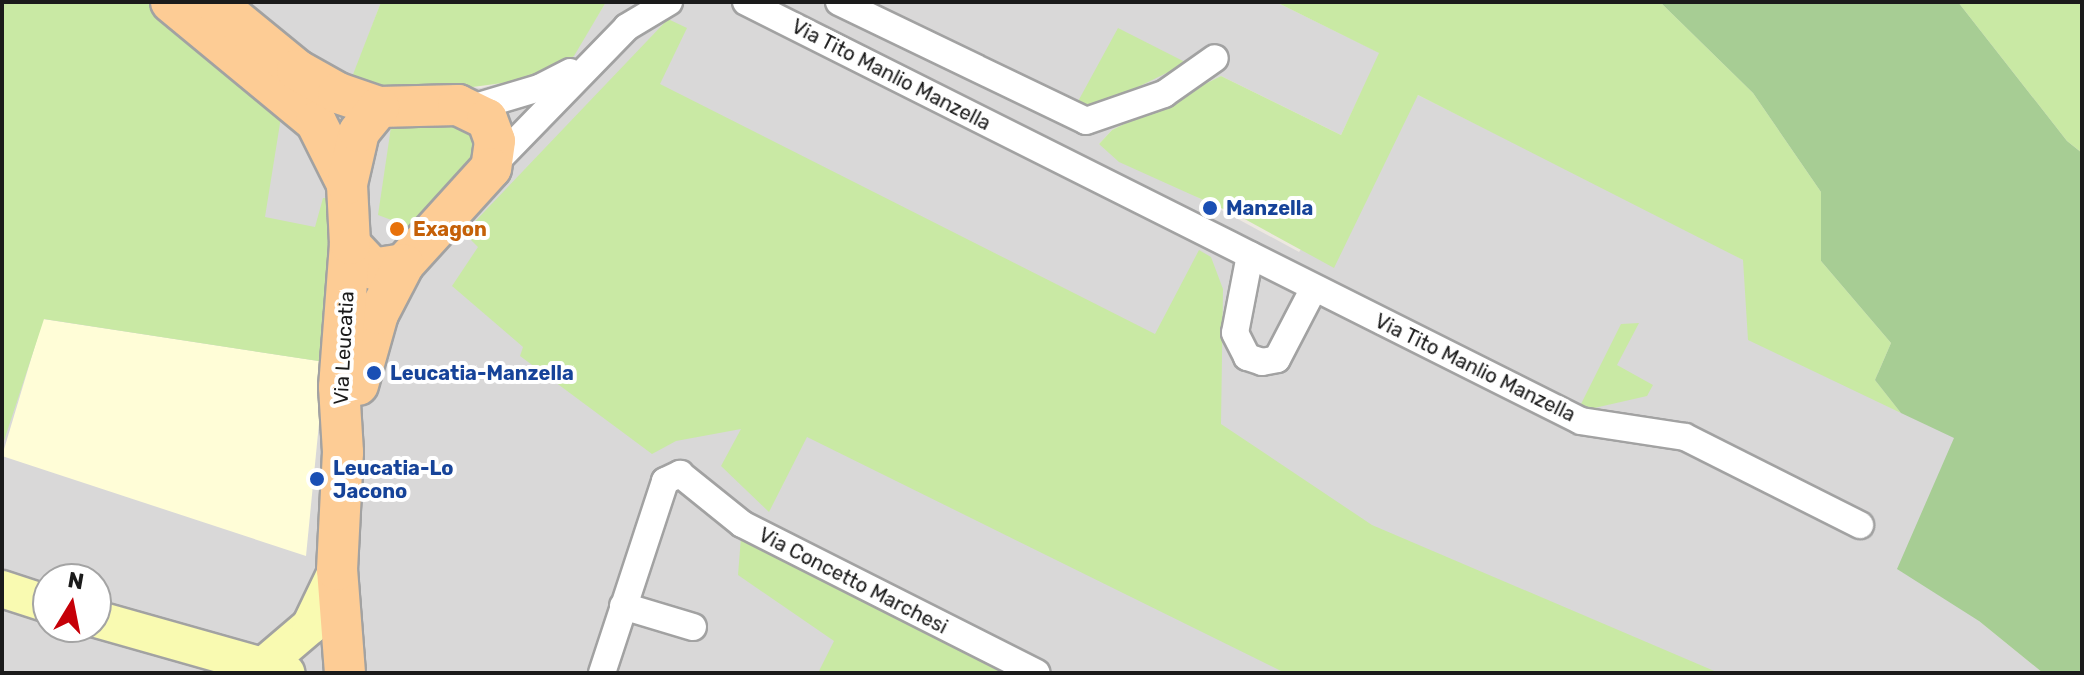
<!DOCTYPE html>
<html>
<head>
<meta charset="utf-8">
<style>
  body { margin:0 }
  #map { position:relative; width:2084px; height:675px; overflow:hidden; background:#ede8e0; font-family:Rubik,sans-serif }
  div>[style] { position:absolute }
  .residential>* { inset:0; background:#d9d8d8 }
  .education>* { inset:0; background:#fffdd7 }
  .grass>* { inset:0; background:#c9e9a4 }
  .forest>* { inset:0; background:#a7cd94 }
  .roads { filter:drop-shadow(2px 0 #a2a2a2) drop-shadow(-2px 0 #a2a2a2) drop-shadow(0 2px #a2a2a2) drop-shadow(0 -2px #a2a2a2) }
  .minor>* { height:26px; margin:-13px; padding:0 13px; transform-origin:13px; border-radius:13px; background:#fff }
  .secondary>* { height:36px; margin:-18px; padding:0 18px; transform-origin:18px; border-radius:18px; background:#f9fab1 }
  .primary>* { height:40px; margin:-20px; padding:0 20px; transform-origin:20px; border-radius:20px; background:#fdcc95 }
  .dots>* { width:22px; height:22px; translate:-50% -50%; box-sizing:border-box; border:4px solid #fff; border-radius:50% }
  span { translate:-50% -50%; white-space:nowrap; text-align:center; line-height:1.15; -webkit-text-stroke:8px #fff; paint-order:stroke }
  .street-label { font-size:20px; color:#1b1b1b }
  .transit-label { font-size:20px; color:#164399; font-weight:700 }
  .left { translate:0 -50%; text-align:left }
  .food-label { font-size:20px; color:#c56008; font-weight:700 }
  .frame { position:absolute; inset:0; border:4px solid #1b1b1b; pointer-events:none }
  .north { position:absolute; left:32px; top:563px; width:80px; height:80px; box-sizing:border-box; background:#fff; border:2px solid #a4a4a4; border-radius:50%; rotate:10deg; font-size:22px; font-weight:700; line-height:32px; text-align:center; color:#1b1b1b }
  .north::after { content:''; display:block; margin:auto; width:28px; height:36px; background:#c60008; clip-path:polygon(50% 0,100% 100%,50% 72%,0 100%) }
</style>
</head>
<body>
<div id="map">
  <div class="residential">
    <i style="clip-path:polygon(evenodd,2px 2px,381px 2px,353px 77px,481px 88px,543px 72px,593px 23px,606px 2px,1276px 2px,1380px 53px,1341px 135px,1221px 76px,1112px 130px,1099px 144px,1299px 252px,1418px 95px,1703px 237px,1743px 260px,1955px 438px,1979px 621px,2043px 673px,2px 673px,2px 2px,48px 579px,96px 579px,96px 627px,48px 627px,48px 579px)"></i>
  </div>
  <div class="education">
    <i style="clip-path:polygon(43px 319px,325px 362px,306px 556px,2px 456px)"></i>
  </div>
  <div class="grass">
    <i style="clip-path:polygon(2px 2px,146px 2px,282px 111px,265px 217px,315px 227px,323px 198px,332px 198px,325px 362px,44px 319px,2px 447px)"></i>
    <i style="clip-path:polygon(381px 2px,606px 2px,574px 56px,564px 63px,517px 81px,443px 91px,395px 90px,352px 77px)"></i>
    <i style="clip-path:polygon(1276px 2px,1660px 2px,1753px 93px,1821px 192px,1821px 261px,1891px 343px,1875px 380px,1901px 413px,1748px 340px,1743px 260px,1418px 95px,1334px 268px,1241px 217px,1119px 162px,1099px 144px,1112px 130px,1221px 76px,1341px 135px,1379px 53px)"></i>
    <i style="clip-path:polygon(1958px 2px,2082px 2px,2082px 153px,2067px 141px)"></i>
    <i style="clip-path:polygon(668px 19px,687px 28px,660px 84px,1155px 334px,1199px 250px,1211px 257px,1223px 289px,1221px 424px,1372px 525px,1719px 673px,1285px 673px,807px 437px,769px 512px,721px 466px,741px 429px,676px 441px,652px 454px,520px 356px,523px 347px,452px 286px,478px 247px,464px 233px)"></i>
    <i style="clip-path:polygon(1118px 28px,1187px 63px,1095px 108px,1076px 105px)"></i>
    <i style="clip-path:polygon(464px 124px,476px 142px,472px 159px,413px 228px,378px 215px,391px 127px)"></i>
    <i style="clip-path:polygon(1639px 323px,1617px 365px,1653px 385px,1647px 396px,1590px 409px,1580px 406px,1621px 324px)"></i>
    <i style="clip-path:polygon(741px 537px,1017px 673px,818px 673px,834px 641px,738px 575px)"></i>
  </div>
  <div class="forest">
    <i style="clip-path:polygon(1660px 2px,1958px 2px,2067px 141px,2082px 153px,2082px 673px,2043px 673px,1979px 621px,1897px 569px,1954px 438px,1901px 413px,1875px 380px,1891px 343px,1821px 261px,1821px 192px,1753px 93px)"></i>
  </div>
  <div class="roads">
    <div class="minor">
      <i style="left:746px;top:2px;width:934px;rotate:26.65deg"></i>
      <i style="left:1581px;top:421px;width:105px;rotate:8.7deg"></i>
      <i style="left:1685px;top:437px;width:196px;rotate:26.7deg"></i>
      <i style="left:839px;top:2px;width:274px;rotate:25.7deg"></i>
      <i style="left:1086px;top:121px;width:83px;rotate:-19.1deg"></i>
      <i style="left:1164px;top:94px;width:62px;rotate:-35.2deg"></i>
      <i style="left:472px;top:108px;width:70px;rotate:-16.6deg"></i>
      <i style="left:539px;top:88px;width:35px;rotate:-27deg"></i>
      <i style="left:491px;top:167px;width:195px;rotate:-45.8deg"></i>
      <i style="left:627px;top:27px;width:49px;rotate:-30.8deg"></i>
      <i style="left:1250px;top:255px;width:79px;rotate:100.9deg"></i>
      <i style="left:1235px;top:333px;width:27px;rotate:63deg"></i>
      <i style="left:1247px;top:357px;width:16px;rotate:18deg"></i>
      <i style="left:1262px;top:362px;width:15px;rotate:-11deg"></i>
      <i style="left:1277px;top:359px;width:80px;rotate:-62.5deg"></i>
      <i style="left:623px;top:606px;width:73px;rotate:16.7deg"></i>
      <i style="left:602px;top:673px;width:202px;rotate:-71.8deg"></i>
      <i style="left:665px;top:481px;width:17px;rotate:-25deg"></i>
      <i style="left:680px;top:474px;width:80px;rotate:38.9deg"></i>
      <i style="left:742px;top:524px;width:330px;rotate:26.8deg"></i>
    </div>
    <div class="secondary">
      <i style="left:2px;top:589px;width:48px;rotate:18.1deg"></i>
      <i style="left:96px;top:619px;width:198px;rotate:15.8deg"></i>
      <i style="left:263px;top:666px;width:62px;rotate:-40.4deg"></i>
      <i style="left:310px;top:626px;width:62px;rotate:-64.3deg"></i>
    </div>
    <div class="primary">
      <i style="left:171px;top:2px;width:188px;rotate:39.6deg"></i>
      <i style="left:316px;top:122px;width:69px;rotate:63.4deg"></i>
      <i style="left:214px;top:2px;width:107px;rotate:39.3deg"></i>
      <i style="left:297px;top:70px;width:47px;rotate:29.3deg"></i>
      <i style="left:338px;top:93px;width:43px;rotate:18.9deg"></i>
      <i style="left:379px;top:107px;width:79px;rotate:-1.5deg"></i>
      <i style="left:458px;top:105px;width:32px;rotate:26deg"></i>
      <i style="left:487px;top:119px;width:23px;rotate:70deg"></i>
      <i style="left:495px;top:141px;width:27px;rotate:98deg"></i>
      <i style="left:491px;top:168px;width:130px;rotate:132.2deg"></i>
      <i style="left:404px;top:264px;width:31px;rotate:171deg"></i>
      <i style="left:373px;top:269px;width:34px;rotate:-133deg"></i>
      <i style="left:358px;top:385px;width:74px;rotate:-74.3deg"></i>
      <i style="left:378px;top:314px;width:56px;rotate:-62.5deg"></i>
      <i style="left:345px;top:673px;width:103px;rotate:-94.4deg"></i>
      <i style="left:337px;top:570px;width:118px;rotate:-87.1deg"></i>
      <i style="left:343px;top:452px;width:65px;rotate:-93.5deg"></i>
      <i style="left:339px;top:387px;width:143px;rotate:-85.6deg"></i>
      <i style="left:350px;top:244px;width:60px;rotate:-92.9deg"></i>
      <i style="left:347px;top:184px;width:53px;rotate:-77deg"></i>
      <i style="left:359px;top:132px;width:32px;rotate:-51deg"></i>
    </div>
  </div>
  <div class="dots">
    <i style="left:1210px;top:208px;background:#1a4fb4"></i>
    <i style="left:397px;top:229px;background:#e8710a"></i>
    <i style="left:374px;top:373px;background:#1a4fb4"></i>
    <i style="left:317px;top:479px;background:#1a4fb4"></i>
  </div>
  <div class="street-label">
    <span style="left:891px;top:75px;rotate:27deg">Via Tito Manlio Manzella</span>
    <span style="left:344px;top:348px;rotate:-87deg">Via Leucatia</span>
    <span style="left:1475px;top:368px;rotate:26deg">Via Tito Manlio Manzella</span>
    <span style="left:853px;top:581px;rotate:27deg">Via Concetto Marchesi</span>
  </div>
  <div class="transit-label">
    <span class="left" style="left:1226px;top:208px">Manzella</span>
    <span class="left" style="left:390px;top:373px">Leucatia-Manzella</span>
    <span class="left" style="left:333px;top:480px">Leucatia-Lo<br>Jacono</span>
  </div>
  <div class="food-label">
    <span class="left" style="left:413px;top:229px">Exagon</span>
  </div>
  <div class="frame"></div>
  <div class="north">N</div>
</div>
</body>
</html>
